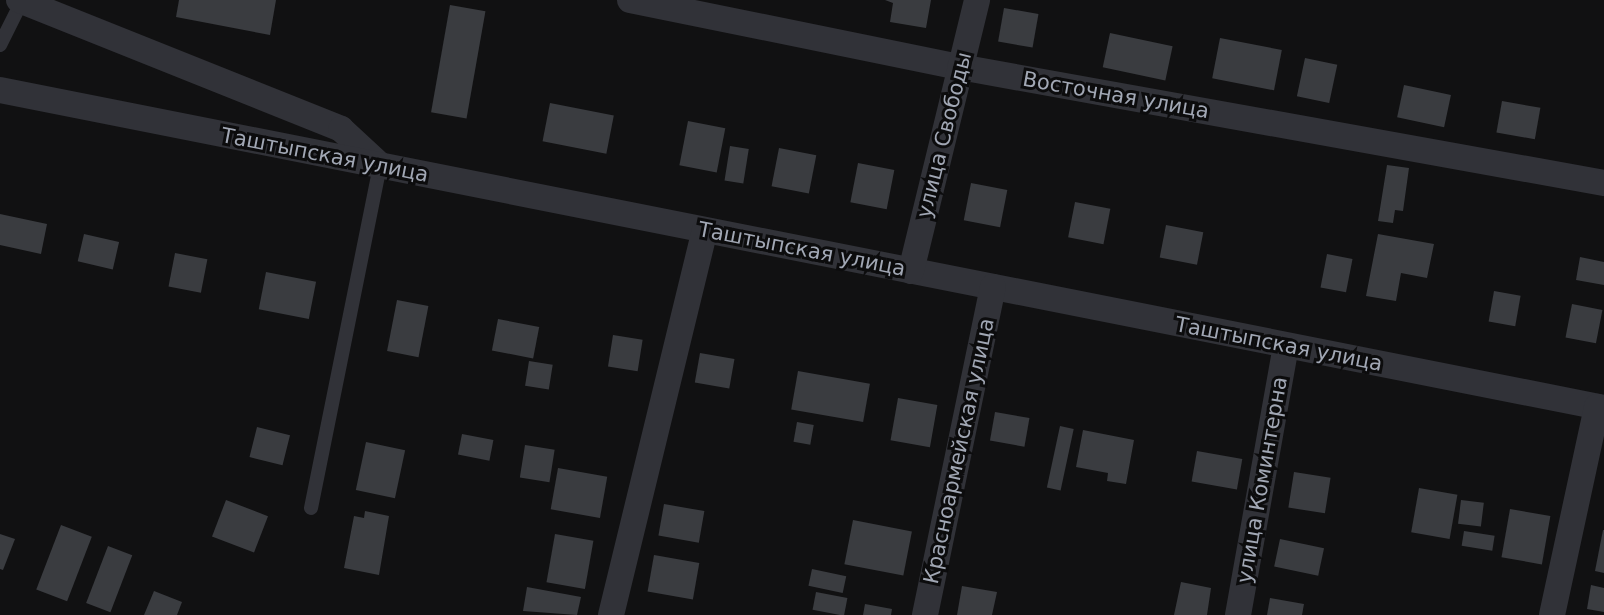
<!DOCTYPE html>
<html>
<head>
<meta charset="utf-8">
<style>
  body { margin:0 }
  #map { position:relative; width:1604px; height:615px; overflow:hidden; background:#111112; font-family:"DejaVu Sans",sans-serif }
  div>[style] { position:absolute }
  .building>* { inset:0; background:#3a3c40; transform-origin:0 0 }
  .service>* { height:14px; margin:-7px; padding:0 7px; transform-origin:7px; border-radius:7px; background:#313238 }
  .minor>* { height:26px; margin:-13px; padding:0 13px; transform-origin:13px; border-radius:13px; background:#313238 }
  span { translate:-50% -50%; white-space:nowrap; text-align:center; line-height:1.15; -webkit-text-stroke:6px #0c0c0d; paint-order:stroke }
  .street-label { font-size:21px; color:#a1a7b4 }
</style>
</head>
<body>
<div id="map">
  <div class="building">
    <i style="clip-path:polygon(179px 0,276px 0,270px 35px,176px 17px)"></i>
    <i style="clip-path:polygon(931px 0,926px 28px,890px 22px,893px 3px,885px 0)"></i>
    <i style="left:450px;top:5px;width:36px;height:109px;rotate:10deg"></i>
    <i style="left:1004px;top:8px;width:35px;height:34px;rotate:10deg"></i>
    <i style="left:1110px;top:33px;width:64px;height:35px;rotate:12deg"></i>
    <i style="left:1220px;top:38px;width:63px;height:41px;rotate:11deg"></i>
    <i style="left:1305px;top:58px;width:33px;height:39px;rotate:12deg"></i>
    <i style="left:1404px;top:85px;width:48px;height:33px;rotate:12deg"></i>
    <i style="left:1502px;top:101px;width:39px;height:32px;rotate:10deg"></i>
    <i style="left:550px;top:103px;width:65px;height:39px;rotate:11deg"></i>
    <i style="left:688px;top:121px;width:38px;height:45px;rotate:11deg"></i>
    <i style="left:730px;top:146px;width:19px;height:35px;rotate:9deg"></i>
    <i style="left:779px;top:148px;width:38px;height:39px;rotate:11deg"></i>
    <i style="left:858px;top:163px;width:37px;height:40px;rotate:11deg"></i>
    <i style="clip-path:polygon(1387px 165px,1409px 168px,1403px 211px,1395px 210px,1393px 223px,1378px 221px)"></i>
    <i style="left:971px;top:183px;width:37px;height:38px;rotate:11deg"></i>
    <i style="left:1075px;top:202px;width:36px;height:36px;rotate:11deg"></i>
    <i style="clip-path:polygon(0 214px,47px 224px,41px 254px,0 245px)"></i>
    <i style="left:1166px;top:225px;width:38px;height:33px;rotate:11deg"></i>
    <i style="left:84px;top:234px;width:36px;height:28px;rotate:13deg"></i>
    <i style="clip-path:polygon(1378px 234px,1434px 244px,1427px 278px,1401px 273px,1396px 301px,1366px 296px)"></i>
    <i style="left:175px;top:253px;width:33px;height:34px;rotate:11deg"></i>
    <i style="left:1327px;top:254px;width:26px;height:34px;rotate:11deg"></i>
    <i style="clip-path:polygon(1580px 257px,1604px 262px,1604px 285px,1576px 280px)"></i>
    <i style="left:266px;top:272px;width:51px;height:38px;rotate:11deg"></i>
    <i style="left:1494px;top:291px;width:27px;height:31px;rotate:10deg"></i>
    <i style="left:397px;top:300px;width:32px;height:52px;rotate:11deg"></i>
    <i style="left:1572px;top:304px;width:31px;height:34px;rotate:11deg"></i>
    <i style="left:498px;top:319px;width:42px;height:32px;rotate:11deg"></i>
    <i style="left:613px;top:335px;width:30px;height:32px;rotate:9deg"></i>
    <i style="left:700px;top:353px;width:35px;height:30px;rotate:10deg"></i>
    <i style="left:529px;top:361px;width:24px;height:25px;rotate:9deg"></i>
    <i style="left:798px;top:371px;width:73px;height:39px;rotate:10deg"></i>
    <i style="left:898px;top:398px;width:40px;height:43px;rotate:10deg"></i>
    <i style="left:995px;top:412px;width:35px;height:29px;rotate:10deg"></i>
    <i style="left:797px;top:422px;width:17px;height:20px;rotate:10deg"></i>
    <i style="left:1060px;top:426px;width:14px;height:63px;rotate:12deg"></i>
    <i style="left:257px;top:427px;width:34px;height:31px;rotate:14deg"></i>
    <i style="clip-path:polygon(1083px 430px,1134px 440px,1126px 484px,1107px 481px,1108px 473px,1076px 467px)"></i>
    <i style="left:462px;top:434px;width:32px;height:21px;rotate:11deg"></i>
    <i style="left:366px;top:442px;width:40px;height:49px;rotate:12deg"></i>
    <i style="left:525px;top:445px;width:30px;height:33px;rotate:9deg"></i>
    <i style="left:1197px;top:451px;width:46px;height:31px;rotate:10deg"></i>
    <i style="left:558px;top:468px;width:50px;height:42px;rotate:10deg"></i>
    <i style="left:1294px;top:472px;width:37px;height:36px;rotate:9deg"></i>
    <i style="left:1419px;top:488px;width:39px;height:45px;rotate:10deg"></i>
    <i style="left:226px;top:500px;width:45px;height:39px;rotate:21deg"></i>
    <i style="left:1461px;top:500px;width:23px;height:24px;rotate:7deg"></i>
    <i style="left:664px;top:504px;width:41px;height:32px;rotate:10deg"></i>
    <i style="left:1510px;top:509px;width:41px;height:49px;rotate:10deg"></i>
    <i style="clip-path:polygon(365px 511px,389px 516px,379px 575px,344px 568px,354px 516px,364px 518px)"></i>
    <i style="left:853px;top:520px;width:60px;height:45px;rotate:11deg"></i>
    <i style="left:61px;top:525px;width:33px;height:69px;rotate:21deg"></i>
    <i style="clip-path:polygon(1603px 530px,1604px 530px,1604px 573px,1595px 571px)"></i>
    <i style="left:1464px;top:531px;width:31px;height:15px;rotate:9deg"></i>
    <i style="clip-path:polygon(0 534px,15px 539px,3px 570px,0 569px)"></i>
    <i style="left:555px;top:534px;width:39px;height:49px;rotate:10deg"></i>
    <i style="left:1280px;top:539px;width:45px;height:28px;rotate:12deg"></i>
    <i style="left:108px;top:546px;width:26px;height:61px;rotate:21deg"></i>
    <i style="left:654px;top:555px;width:46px;height:37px;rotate:10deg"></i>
    <i style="left:812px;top:569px;width:35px;height:17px;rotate:12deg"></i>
    <i style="clip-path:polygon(1181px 582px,1211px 588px,1207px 615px,1174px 615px)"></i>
    <i style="clip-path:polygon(1591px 585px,1604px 588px,1604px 612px,1587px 609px)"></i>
    <i style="clip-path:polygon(962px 586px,997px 592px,992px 615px,957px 615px)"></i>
    <i style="clip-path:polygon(527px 587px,581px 597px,577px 615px,523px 611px)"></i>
    <i style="clip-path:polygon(154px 591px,182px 602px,177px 615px,144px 615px)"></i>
    <i style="left:816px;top:592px;width:32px;height:18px;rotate:11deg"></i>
    <i style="clip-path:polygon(1270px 598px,1304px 604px,1302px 615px,1267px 615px)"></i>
    <i style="clip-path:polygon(865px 604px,892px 609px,891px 615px,863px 615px)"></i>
  </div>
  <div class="service">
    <i style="left:0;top:45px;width:47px;rotate:-63.4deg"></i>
    <i style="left:311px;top:508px;width:350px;rotate:-78.6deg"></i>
  </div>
  <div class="minor">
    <i style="left:19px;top:0;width:347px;rotate:21.8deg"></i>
    <i style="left:341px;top:129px;width:53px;rotate:42.7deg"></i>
    <i style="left:630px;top:0;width:337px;rotate:11.5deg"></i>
    <i style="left:960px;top:67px;width:654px;rotate:10.21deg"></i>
    <i style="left:0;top:90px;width:1635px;rotate:11.21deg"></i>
    <i style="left:911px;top:271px;width:279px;rotate:-76.3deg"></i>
    <i style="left:611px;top:615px;width:396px;rotate:-76.3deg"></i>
    <i style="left:925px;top:615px;width:335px;rotate:-78.3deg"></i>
    <i style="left:1238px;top:615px;width:273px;rotate:-79.9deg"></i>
    <i style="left:1552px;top:615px;width:213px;rotate:-77.8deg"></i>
  </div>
  <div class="street-label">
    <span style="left:1116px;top:95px;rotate:10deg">Восточная улица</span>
    <span style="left:944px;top:135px;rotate:-76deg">улица Свободы</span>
    <span style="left:325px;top:155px;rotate:11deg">Таштыпская улица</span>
    <span style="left:802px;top:249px;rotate:11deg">Таштыпская улица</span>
    <span style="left:1279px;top:344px;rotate:11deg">Таштыпская улица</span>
    <span style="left:959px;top:451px;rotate:-78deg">Красноармейская улица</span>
    <span style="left:1262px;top:480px;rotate:-80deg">улица Коминтерна</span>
  </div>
</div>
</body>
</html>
